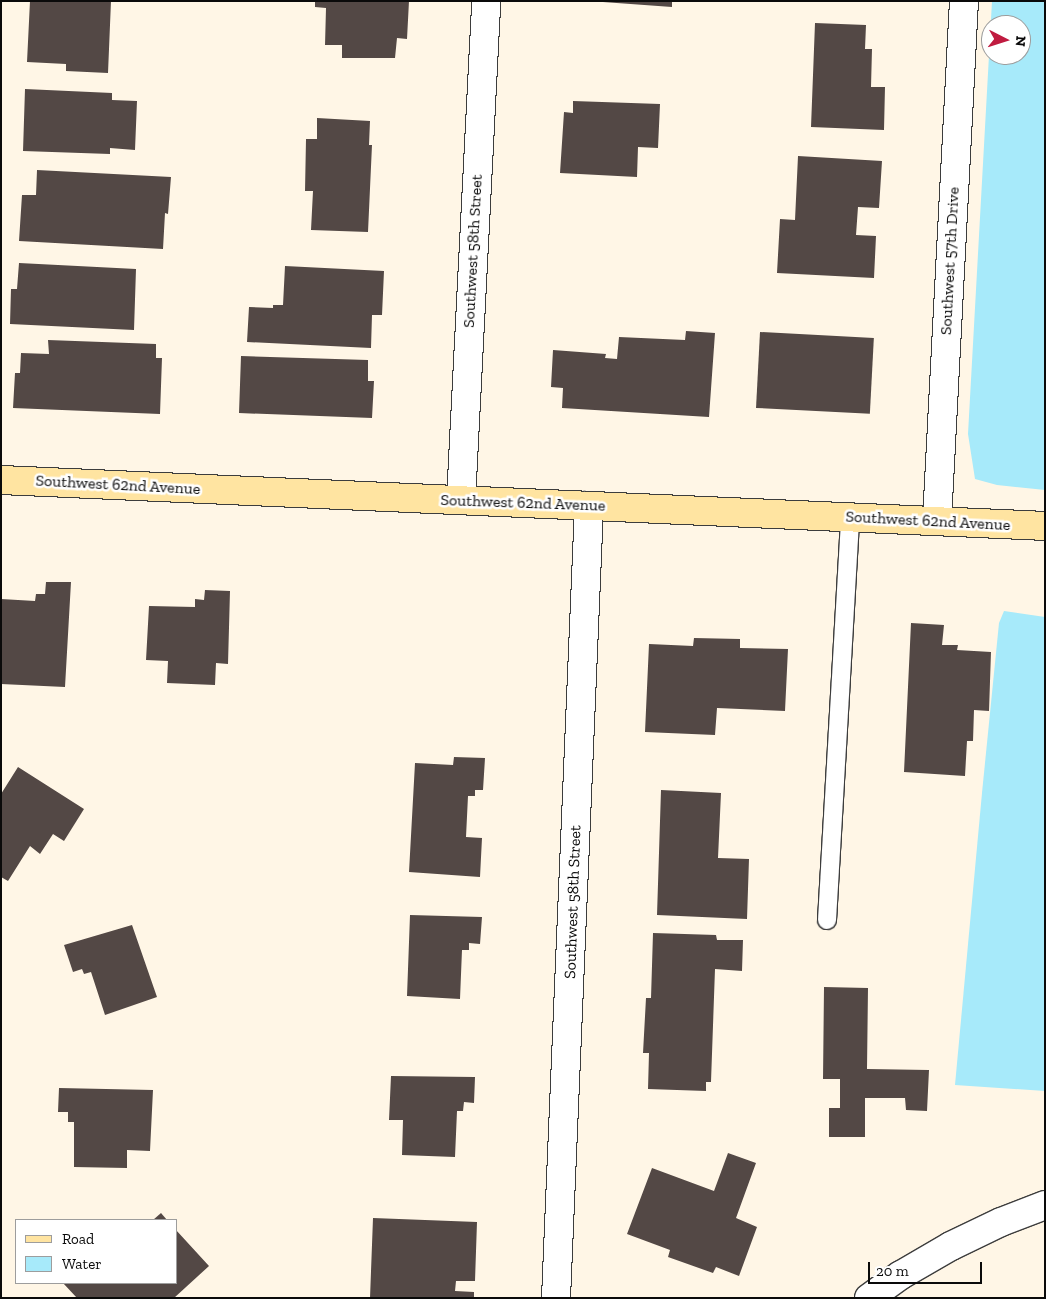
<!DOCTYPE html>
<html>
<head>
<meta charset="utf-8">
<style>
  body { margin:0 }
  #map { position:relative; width:1046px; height:1299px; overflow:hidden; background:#fff6e6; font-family:"Zilla Slab",serif }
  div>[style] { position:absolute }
  .water>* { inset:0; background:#a7eafa }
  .building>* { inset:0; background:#534845; transform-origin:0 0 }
  .roads { filter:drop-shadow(1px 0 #3d3d3d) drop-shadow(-1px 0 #3d3d3d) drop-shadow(0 1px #3d3d3d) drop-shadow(0 -1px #3d3d3d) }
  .lane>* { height:18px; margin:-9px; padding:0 9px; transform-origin:9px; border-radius:9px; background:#fff }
  .street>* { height:28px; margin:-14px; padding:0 14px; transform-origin:14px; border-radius:14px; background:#fff }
  .secondary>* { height:28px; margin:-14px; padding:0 14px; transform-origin:14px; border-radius:14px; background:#ffe4a1 }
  span { translate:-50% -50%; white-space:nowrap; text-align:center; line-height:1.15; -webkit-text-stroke:5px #fff; paint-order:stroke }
  .street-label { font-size:16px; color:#0a0a0a }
  .frame { position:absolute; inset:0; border:2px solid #0a0a0a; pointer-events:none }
  .legend { position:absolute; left:15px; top:1219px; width:162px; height:65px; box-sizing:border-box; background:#fff; border:1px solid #9d9d9d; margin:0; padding:6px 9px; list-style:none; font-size:15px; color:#0a0a0a }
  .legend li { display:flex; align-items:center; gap:10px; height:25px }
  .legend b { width:25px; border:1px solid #9d9d9d }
  .north { position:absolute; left:981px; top:15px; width:50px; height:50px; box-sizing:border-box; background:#fff; border:1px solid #9d9d9d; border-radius:50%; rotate:95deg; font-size:14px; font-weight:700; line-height:20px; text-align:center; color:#0a0a0a }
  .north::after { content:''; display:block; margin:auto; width:18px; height:22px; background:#c01b40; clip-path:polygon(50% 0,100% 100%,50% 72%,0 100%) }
  .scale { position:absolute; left:868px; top:1262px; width:114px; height:22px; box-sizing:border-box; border:2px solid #0a0a0a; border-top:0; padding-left:6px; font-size:15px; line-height:18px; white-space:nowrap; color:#0a0a0a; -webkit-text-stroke:4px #fff; paint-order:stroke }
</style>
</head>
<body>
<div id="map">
  <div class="water">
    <i style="clip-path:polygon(evenodd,992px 1px,1045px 1px,1045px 490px,997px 485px,975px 479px,968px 434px,992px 1px,991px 25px,1021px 25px,1021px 55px,991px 55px,991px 25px)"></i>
    <i style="clip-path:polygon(1004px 611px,1045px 617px,1045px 1091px,955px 1085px,982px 793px,999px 623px)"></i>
  </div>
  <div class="building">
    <i style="clip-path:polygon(30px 1px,111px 1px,108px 73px,66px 71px,66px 64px,27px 62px)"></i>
    <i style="clip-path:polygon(315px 1px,409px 1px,407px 39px,397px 38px,395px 58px,342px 58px,342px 45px,325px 45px,326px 8px,315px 7px)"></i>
    <i style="clip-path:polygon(589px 1px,672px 1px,672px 7px)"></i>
    <i style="clip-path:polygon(815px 23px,866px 25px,865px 49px,872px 49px,871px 87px,885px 87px,884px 130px,811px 127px)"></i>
    <i style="clip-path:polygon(25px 89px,112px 93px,112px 100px,137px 101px,135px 150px,110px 148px,110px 154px,23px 151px)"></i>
    <i style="clip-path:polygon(573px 101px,660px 104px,658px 148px,638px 147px,637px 177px,560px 173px,564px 112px,573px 113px)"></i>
    <i style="clip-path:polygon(317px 118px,370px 121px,369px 145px,372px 145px,368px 232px,311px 230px,313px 191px,305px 191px,306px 139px,317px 139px)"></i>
    <i style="clip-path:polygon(798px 156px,882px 161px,879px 208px,858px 207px,856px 235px,876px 236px,874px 278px,777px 273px,780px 219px,795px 220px)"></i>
    <i style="clip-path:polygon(37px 170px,171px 177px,168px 214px,165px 213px,163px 249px,19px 241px,22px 195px,36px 195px)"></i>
    <i style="clip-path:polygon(19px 263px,136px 269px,134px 330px,10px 324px,11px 289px,17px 289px)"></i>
    <i style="clip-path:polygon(285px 266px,384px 271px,382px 315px,372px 315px,371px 348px,247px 342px,249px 307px,273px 308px,273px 305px,283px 305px)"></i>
    <i style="clip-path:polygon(686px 331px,715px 333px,709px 417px,562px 408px,563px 388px,551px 387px,553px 350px,606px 354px,605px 358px,617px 359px,619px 337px,685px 340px)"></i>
    <i style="left:760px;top:332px;width:114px;height:76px;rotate:3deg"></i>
    <i style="clip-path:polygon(48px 340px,156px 344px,156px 358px,162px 358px,160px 414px,13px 408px,15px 373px,20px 373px,21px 353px,49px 354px)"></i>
    <i style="clip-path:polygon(241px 356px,368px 360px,368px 381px,374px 381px,372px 418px,239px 413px)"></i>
    <i style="clip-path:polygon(46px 582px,71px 582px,65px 687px,1px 684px,1px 599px,35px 601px,36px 594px,45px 594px)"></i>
    <i style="clip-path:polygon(205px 590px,230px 591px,228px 664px,216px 663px,215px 685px,167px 683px,168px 661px,146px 660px,149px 606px,195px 607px,195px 599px,204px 600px)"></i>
    <i style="clip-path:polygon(911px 623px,944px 625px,942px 645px,958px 645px,957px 650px,991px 652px,989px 711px,974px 710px,973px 741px,967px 741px,965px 776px,904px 772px)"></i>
    <i style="clip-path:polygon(694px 638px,740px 639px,740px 648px,788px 649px,785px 711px,717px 708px,715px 735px,645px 732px,649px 644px,693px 646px)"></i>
    <i style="clip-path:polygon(454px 757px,485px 758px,483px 790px,475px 790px,475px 796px,468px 796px,466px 837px,482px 838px,480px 877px,409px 872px,415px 763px,453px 765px)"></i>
    <i style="clip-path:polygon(18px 767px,84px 809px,64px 841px,53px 834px,40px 854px,30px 846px,8px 881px,1px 877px,1px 794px)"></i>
    <i style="clip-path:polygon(661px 790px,721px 793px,718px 858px,749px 859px,747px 919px,657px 915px)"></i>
    <i style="clip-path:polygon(410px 915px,482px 917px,480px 944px,469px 943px,469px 950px,462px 950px,460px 999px,407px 996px)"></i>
    <i style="clip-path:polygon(132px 925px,157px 997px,105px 1015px,91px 972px,84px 974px,82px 969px,73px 972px,64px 945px)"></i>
    <i style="clip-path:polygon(653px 933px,716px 935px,717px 940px,743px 940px,742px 971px,715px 969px,711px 1082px,706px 1082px,706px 1091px,648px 1089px,649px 1053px,643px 1053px,646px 998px,651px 998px)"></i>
    <i style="clip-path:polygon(824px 987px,868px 988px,867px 1069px,929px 1070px,927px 1111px,906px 1110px,905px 1098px,865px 1098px,865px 1137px,829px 1137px,829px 1108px,840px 1108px,840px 1079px,823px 1079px)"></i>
    <i style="clip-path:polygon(391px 1076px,475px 1077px,474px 1103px,464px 1102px,463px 1111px,457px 1111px,455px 1157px,402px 1155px,403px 1120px,389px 1120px)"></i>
    <i style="clip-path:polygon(59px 1088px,153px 1090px,150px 1151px,127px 1150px,127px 1168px,74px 1167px,74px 1122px,68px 1122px,68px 1112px,58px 1112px)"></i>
    <i style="clip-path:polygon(728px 1153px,756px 1163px,736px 1218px,757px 1227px,739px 1276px,716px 1267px,713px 1273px,668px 1257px,670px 1250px,627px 1234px,652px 1168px,714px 1191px)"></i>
    <i style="clip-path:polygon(161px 1213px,167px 1220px,153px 1220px)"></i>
    <i style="clip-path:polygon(373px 1218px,477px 1222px,475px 1281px,456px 1281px,455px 1291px,474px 1292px,474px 1298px,370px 1298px)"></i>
    <i style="clip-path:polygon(176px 1230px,209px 1266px,174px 1298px,77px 1298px,63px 1283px,176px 1283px)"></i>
  </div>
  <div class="roads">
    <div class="lane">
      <i style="left:827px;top:920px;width:404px;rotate:-86.7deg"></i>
    </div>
    <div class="street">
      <i style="left:461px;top:500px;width:500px;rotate:-87.1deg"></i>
      <i style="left:937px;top:521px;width:521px;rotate:-87.03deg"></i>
      <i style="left:556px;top:1298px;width:793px;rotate:-87.61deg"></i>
      <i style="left:869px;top:1298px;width:39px;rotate:-36deg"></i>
      <i style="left:901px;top:1275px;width:58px;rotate:-30.1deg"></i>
      <i style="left:951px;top:1246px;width:55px;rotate:-25.6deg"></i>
      <i style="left:1001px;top:1222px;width:47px;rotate:-21.1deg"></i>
    </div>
    <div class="secondary">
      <i style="left:1px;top:480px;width:1045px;rotate:2.52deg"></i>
    </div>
  </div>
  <div class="street-label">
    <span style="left:473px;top:251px;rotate:-87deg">Southwest 58th Street</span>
    <span style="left:950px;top:261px;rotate:-87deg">Southwest 57th Drive</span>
    <span style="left:118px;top:485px;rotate:3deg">Southwest 62nd Avenue</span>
    <span style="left:523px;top:503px;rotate:2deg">Southwest 62nd Avenue</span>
    <span style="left:928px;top:521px;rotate:3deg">Southwest 62nd Avenue</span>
    <span style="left:573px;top:902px;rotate:-88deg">Southwest 58th Street</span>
  </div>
  <div class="frame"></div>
  <ul class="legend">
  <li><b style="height:6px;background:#ffe4a1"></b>Road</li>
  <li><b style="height:14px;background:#a7eafa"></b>Water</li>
  </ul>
  <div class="north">N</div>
  <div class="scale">20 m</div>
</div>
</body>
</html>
